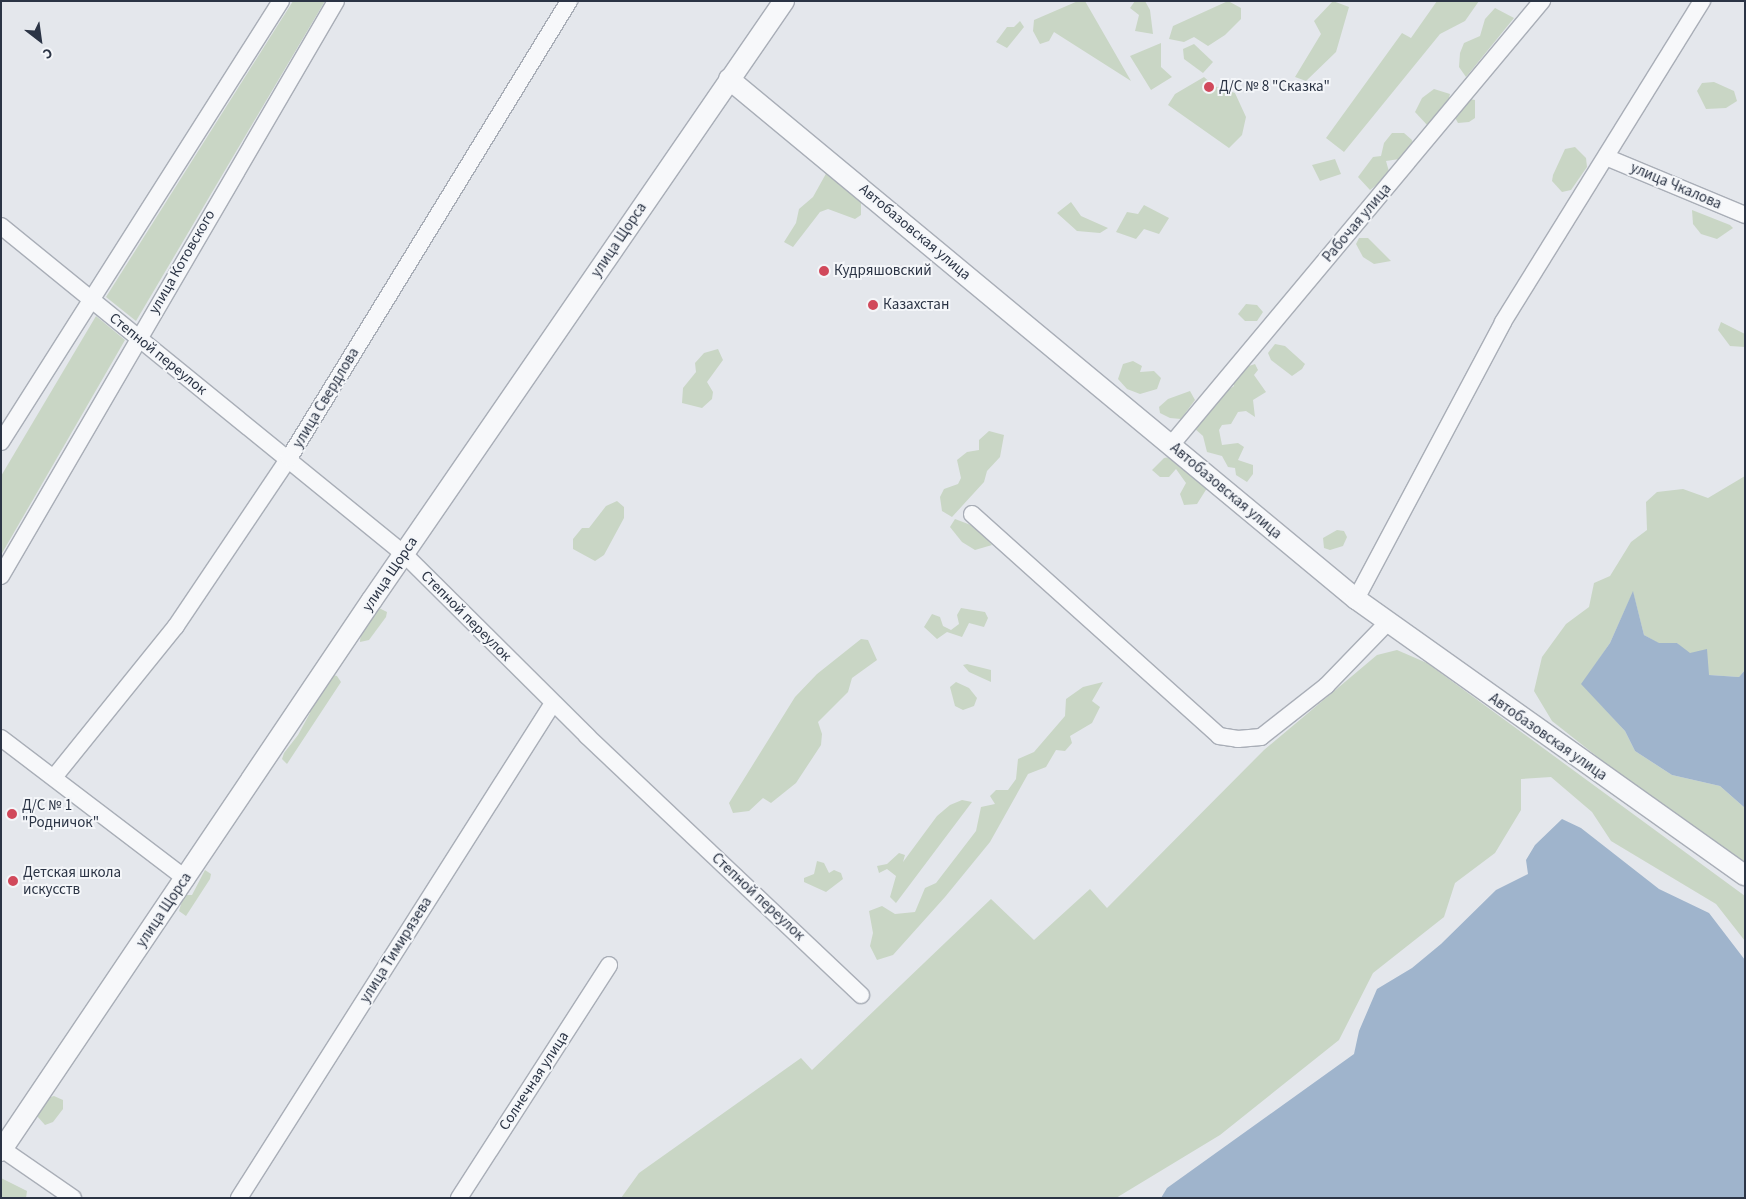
<!DOCTYPE html>
<html>
<head>
<meta charset="utf-8">
<style>
  body { margin:0 }
  #map { position:relative; width:1746px; height:1199px; overflow:hidden; background:#e4e7ec; font-family:"Source Sans 3",sans-serif }
  div>[style] { position:absolute }
  .green>* { inset:0; background:#c9d6c5 }
  .water>* { inset:0; background:#9fb4cc }
  .roads { filter:drop-shadow(1px 0 #a9aeb7) drop-shadow(-1px 0 #a9aeb7) drop-shadow(0 1px #a9aeb7) drop-shadow(0 -1px #a9aeb7) }
  .minor>* { height:16px; margin:-8px; padding:0 8px; transform-origin:8px; border-radius:8px; background:#f7f8fa }
  .tertiary>* { height:20px; margin:-10px; padding:0 10px; transform-origin:10px; border-radius:10px; background:#f7f8fa }
  .dots>* { width:14px; height:14px; translate:-50% -50%; box-sizing:border-box; border:2px solid #f4f6f9; border-radius:50% }
  span { translate:-50% -50%; white-space:nowrap; text-align:center; line-height:1.15; -webkit-text-stroke:4px #f4f6f9; paint-order:stroke }
  .poi-label { font-size:15px; color:#2b3445 }
  .left { translate:0 -50%; text-align:left }
  .street-label { font-size:15px; color:#2b3445 }
  .frame { position:absolute; inset:0; border:2px solid #2b3445; pointer-events:none }
  .north { position:absolute; left:15px; top:15px; width:50px; height:50px; -webkit-text-stroke:4px #f4f6f9; paint-order:stroke; rotate:150deg; font-size:14px; font-weight:700; line-height:20px; text-align:center; color:#2b3445 }
  .north::after { content:''; display:block; margin:auto; width:18px; height:22px; background:#2b3445; clip-path:polygon(50% 0,100% 100%,50% 72%,0 100%) }
</style>
</head>
<body>
<div id="map">
  <div class="green">
    <i style="clip-path:polygon(293px 1px,325px 1px,136px 321px,106px 297px)"></i>
    <i style="clip-path:polygon(1078px 1px,1085px 1px,1131px 81px,1054px 32px,1049px 41px,1040px 44px,1033px 31px,1034px 20px)"></i>
    <i style="clip-path:polygon(1135px 1px,1145px 1px,1150px 10px,1153px 34px,1135px 31px,1139px 15px,1130px 8px)"></i>
    <i style="clip-path:polygon(1228px 1px,1241px 8px,1241px 19px,1225px 35px,1208px 46px,1194px 37px,1184px 42px,1169px 39px,1173px 26px)"></i>
    <i style="clip-path:polygon(1333px 1px,1349px 7px,1336px 52px,1306px 81px,1295px 77px,1321px 34px,1314px 21px)"></i>
    <i style="clip-path:polygon(1437px 1px,1479px 1px,1465px 21px,1440px 34px,1344px 152px,1326px 138px,1402px 33px,1411px 38px)"></i>
    <i style="clip-path:polygon(1495px 8px,1514px 18px,1466px 77px,1459px 67px,1460px 53px,1464px 43px,1480px 36px,1485px 19px)"></i>
    <i style="clip-path:polygon(1020px 21px,1024px 27px,1007px 48px,996px 42px,1007px 27px,1014px 27px)"></i>
    <i style="clip-path:polygon(1161px 43px,1161px 67px,1172px 77px,1151px 90px,1130px 56px)"></i>
    <i style="clip-path:polygon(1194px 44px,1213px 62px,1203px 73px,1184px 59px,1183px 49px)"></i>
    <i style="clip-path:polygon(1204px 77px,1214px 86px,1235px 93px,1246px 117px,1242px 135px,1229px 148px,1168px 105px,1175px 94px)"></i>
    <i style="clip-path:polygon(1714px 82px,1734px 91px,1737px 101px,1726px 108px,1706px 109px,1697px 91px,1702px 83px)"></i>
    <i style="clip-path:polygon(1434px 89px,1450px 94px,1446px 110px,1428px 126px,1415px 112px,1422px 98px)"></i>
    <i style="clip-path:polygon(1464px 98px,1475px 100px,1475px 118px,1469px 122px,1458px 123px,1454px 116px)"></i>
    <i style="clip-path:polygon(1392px 133px,1404px 133px,1412px 140px,1413px 149px,1406px 158px,1386px 161px,1390px 175px,1370px 190px,1358px 177px,1373px 157px,1381px 156px,1384px 143px)"></i>
    <i style="clip-path:polygon(1575px 147px,1586px 158px,1587px 167px,1571px 190px,1562px 192px,1552px 181px,1553px 175px,1565px 149px)"></i>
    <i style="clip-path:polygon(1335px 159px,1341px 174px,1320px 181px,1312px 165px)"></i>
    <i style="clip-path:polygon(828px 170px,848px 183px,861px 201px,861px 215px,855px 219px,828px 209px,820px 212px,793px 247px,784px 242px,796px 223px,799px 209px,813px 197px)"></i>
    <i style="clip-path:polygon(1071px 202px,1081px 216px,1108px 228px,1100px 233px,1077px 231px,1057px 213px)"></i>
    <i style="clip-path:polygon(1144px 205px,1169px 218px,1159px 234px,1144px 229px,1136px 239px,1116px 232px,1127px 212px,1138px 214px)"></i>
    <i style="clip-path:polygon(1692px 210px,1730px 225px,1733px 228px,1717px 239px,1701px 234px,1693px 224px)"></i>
    <i style="clip-path:polygon(1359px 238px,1368px 238px,1391px 261px,1374px 264px,1363px 257px,1356px 244px)"></i>
    <i style="clip-path:polygon(1246px 304px,1257px 305px,1263px 312px,1257px 321px,1245px 321px,1238px 314px)"></i>
    <i style="clip-path:polygon(96px 316px,125px 340px,1px 555px,1px 476px)"></i>
    <i style="clip-path:polygon(1721px 322px,1745px 334px,1745px 347px,1730px 346px,1718px 330px)"></i>
    <i style="clip-path:polygon(1275px 344px,1285px 346px,1305px 364px,1302px 369px,1292px 376px,1271px 360px,1268px 353px)"></i>
    <i style="clip-path:polygon(718px 349px,723px 360px,707px 382px,713px 392px,712px 399px,702px 408px,682px 403px,683px 388px,696px 372px,695px 363px,704px 353px)"></i>
    <i style="clip-path:polygon(1133px 361px,1142px 366px,1140px 372px,1154px 371px,1161px 378px,1157px 389px,1140px 394px,1127px 389px,1118px 379px,1123px 364px)"></i>
    <i style="clip-path:polygon(1255px 364px,1258px 370px,1254px 375px,1266px 392px,1253px 400px,1255px 417px,1246px 411px,1238px 412px,1231px 424px,1222px 425px,1219px 430px,1222px 445px,1238px 443px,1244px 447px,1238px 460px,1253px 465px,1253px 474px,1247px 482px,1236px 475px,1235px 468px,1228px 467px,1222px 456px,1207px 452px,1203px 436px,1194px 428px,1223px 393px,1234px 386px,1233px 382px,1246px 367px)"></i>
    <i style="clip-path:polygon(1190px 391px,1195px 400px,1181px 419px,1170px 418px,1160px 413px,1159px 407px,1168px 399px)"></i>
    <i style="clip-path:polygon(989px 431px,1004px 435px,1000px 457px,987px 471px,984px 482px,952px 517px,942px 511px,940px 497px,944px 489px,958px 484px,961px 478px,957px 460px,967px 452px,979px 450px,979px 440px)"></i>
    <i style="clip-path:polygon(1175px 456px,1209px 485px,1197px 504px,1184px 505px,1180px 494px,1186px 483px,1176px 469px,1169px 477px,1160px 477px,1152px 470px,1164px 458px)"></i>
    <i style="clip-path:polygon(1745px 476px,1745px 670px,1739px 677px,1708px 675px,1677px 643px,1658px 643px,1644px 635px,1633px 592px,1610px 643px,1582px 684px,1625px 731px,1635px 751px,1672px 775px,1720px 786px,1745px 808px,1745px 864px,1609px 766px,1552px 721px,1534px 691px,1542px 657px,1566px 624px,1589px 607px,1594px 583px,1610px 576px,1631px 542px,1647px 530px,1646px 502px,1657px 492px,1683px 489px,1708px 498px)"></i>
    <i style="clip-path:polygon(617px 501px,624px 507px,624px 518px,604px 555px,595px 561px,573px 549px,573px 539px,582px 528px,589px 528px,606px 506px)"></i>
    <i style="clip-path:polygon(955px 519px,976px 527px,992px 545px,975px 550px,962px 542px,950px 527px)"></i>
    <i style="clip-path:polygon(1337px 530px,1344px 531px,1347px 537px,1343px 546px,1330px 550px,1324px 548px,1323px 538px)"></i>
    <i style="clip-path:polygon(379px 608px,387px 612px,386px 617px,369px 640px,360px 642px,361px 628px,370px 613px)"></i>
    <i style="clip-path:polygon(961px 608px,985px 612px,988px 618px,984px 627px,969px 623px,962px 637px,947px 632px,937px 639px,924px 627px,932px 614px,940px 617px,943px 626px,951px 630px,959px 624px,957px 615px)"></i>
    <i style="clip-path:polygon(861px 639px,868px 640px,877px 660px,852px 678px,848px 692px,818px 722px,822px 734px,821px 745px,796px 783px,771px 803px,763px 798px,749px 811px,733px 813px,729px 803px,795px 697px,817px 674px)"></i>
    <i style="clip-path:polygon(1397px 650px,1427px 663px,1745px 896px,1745px 941px,1716px 904px,1611px 841px,1592px 812px,1551px 777px,1521px 779px,1521px 810px,1495px 853px,1455px 883px,1444px 917px,1373px 973px,1339px 1040px,1220px 1135px,1116px 1198px,621px 1198px,639px 1173px,801px 1058px,812px 1070px,991px 899px,1034px 940px,1090px 889px,1107px 908px,1264px 750px,1377px 655px)"></i>
    <i style="clip-path:polygon(967px 664px,991px 670px,991px 682px,969px 672px,963px 665px)"></i>
    <i style="clip-path:polygon(329px 674px,337px 676px,341px 682px,287px 764px,282px 759px,284px 753px,298px 735px,310px 713px,308px 707px)"></i>
    <i style="clip-path:polygon(956px 682px,969px 688px,977px 698px,974px 706px,963px 710px,955px 706px,950px 687px)"></i>
    <i style="clip-path:polygon(1103px 682px,1092px 701px,1100px 707px,1092px 723px,1070px 736px,1072px 743px,1065px 751px,1056px 750px,1046px 767px,1028px 774px,990px 842px,945px 897px,893px 955px,877px 960px,870px 946px,873px 933px,869px 911px,882px 906px,895px 914px,915px 912px,925px 888px,936px 883px,976px 831px,981px 807px,995px 804px,990px 796px,996px 790px,1008px 790px,1016px 779px,1018px 759px,1034px 752px,1065px 716px,1066px 699px,1083px 687px)"></i>
    <i style="clip-path:polygon(962px 800px,972px 802px,896px 903px,890px 897px,896px 876px,887px 869px,879px 873px,877px 866px,887px 864px,899px 853px,905px 855px,903px 862px,937px 816px,950px 805px)"></i>
    <i style="clip-path:polygon(817px 861px,824px 863px,829px 873px,834px 870px,841px 873px,843px 879px,826px 892px,804px 882px,804px 878px,814px 874px)"></i>
    <i style="clip-path:polygon(205px 870px,211px 874px,210px 879px,186px 916px,179px 911px,181px 904px,185px 895px,192px 895px)"></i>
    <i style="clip-path:polygon(54px 1096px,63px 1100px,63px 1109px,53px 1122px,45px 1125px,37px 1116px,37px 1106px,41px 1100px)"></i>
    <i style="clip-path:polygon(1px 1178px,27px 1191px,26px 1198px,1px 1198px)"></i>
  </div>
  <div class="water">
    <i style="clip-path:polygon(1633px 591px,1644px 635px,1659px 643px,1677px 643px,1690px 653px,1707px 649px,1709px 675px,1739px 677px,1745px 670px,1745px 808px,1720px 786px,1672px 775px,1635px 751px,1625px 731px,1581px 684px,1610px 643px)"></i>
    <i style="clip-path:polygon(1562px 819px,1581px 828px,1659px 889px,1709px 913px,1745px 960px,1745px 1198px,1161px 1198px,1167px 1188px,1354px 1054px,1359px 1031px,1377px 989px,1412px 968px,1441px 944px,1496px 890px,1528px 874px,1526px 860px,1535px 845px)"></i>
  </div>
  <div class="roads">
    <div class="minor">
      <i style="left:1608px;top:158px;width:148px;rotate:22.6deg"></i>
      <i style="left:1px;top:226px;width:520px;rotate:39.14deg"></i>
      <i style="left:404px;top:554px;width:258px;rotate:44.8deg"></i>
      <i style="left:587px;top:736px;width:377px;rotate:43.4deg"></i>
      <i style="left:1px;top:442px;width:522px;rotate:-57.59deg"></i>
      <i style="left:1171px;top:445px;width:579px;rotate:-50.12deg"></i>
      <i style="left:972px;top:514px;width:332px;rotate:41.9deg"></i>
      <i style="left:1219px;top:736px;width:19px;rotate:9deg"></i>
      <i style="left:1238px;top:739px;width:23px;rotate:-5deg"></i>
      <i style="left:1261px;top:737px;width:83px;rotate:-38.1deg"></i>
      <i style="left:1326px;top:686px;width:88px;rotate:-45.9deg"></i>
      <i style="left:1px;top:576px;width:665px;rotate:-59.77deg"></i>
      <i style="left:1356px;top:599px;width:314px;rotate:-62deg"></i>
      <i style="left:1503px;top:322px;width:378px;rotate:-58.2deg"></i>
      <i style="left:1px;top:738px;width:233px;rotate:37.3deg"></i>
      <i style="left:55px;top:776px;width:193px;rotate:-51.1deg"></i>
      <i style="left:176px;top:626px;width:202px;rotate:-56.1deg"></i>
      <i style="left:289px;top:458px;width:536px;rotate:-58.5deg"></i>
      <i style="left:2px;top:1149px;width:86px;rotate:34.6deg"></i>
      <i style="left:239px;top:1198px;width:586px;rotate:-57.61deg"></i>
      <i style="left:459px;top:1198px;width:277px;rotate:-57.2deg"></i>
    </div>
    <div class="tertiary">
      <i style="left:729px;top:79px;width:815px;rotate:39.67deg"></i>
      <i style="left:1356px;top:599px;width:477px;rotate:35.4deg"></i>
      <i style="left:1px;top:1151px;width:664px;rotate:-56.05deg"></i>
      <i style="left:372px;top:600px;width:727px;rotate:-55.48deg"></i>
    </div>
  </div>
  <div class="dots">
    <i style="left:1209px;top:87px;background:#d1495b"></i>
    <i style="left:824px;top:271px;background:#d1495b"></i>
    <i style="left:873px;top:305px;background:#d1495b"></i>
    <i style="left:12px;top:814px;background:#d1495b"></i>
    <i style="left:13px;top:881px;background:#d1495b"></i>
  </div>
  <div class="poi-label">
    <span class="left" style="left:1219px;top:87px">Д/С № 8 "Сказка"</span>
    <span class="left" style="left:834px;top:271px">Кудряшовский</span>
    <span class="left" style="left:883px;top:305px">Казахстан</span>
    <span class="left" style="left:22px;top:814px">Д/С № 1<br>"Родничок"</span>
    <span class="left" style="left:23px;top:881px">Детская школа<br>искусств</span>
  </div>
  <div class="street-label">
    <span style="left:1676px;top:186px;rotate:23deg">улица Чкалова</span>
    <span style="left:1357px;top:223px;rotate:-50deg">Рабочая улица</span>
    <span style="left:915px;top:232px;rotate:40deg">Автобазовская улица</span>
    <span style="left:619px;top:240px;rotate:-56deg">улица Щорса</span>
    <span style="left:182px;top:262px;rotate:-60deg">улица Котовского</span>
    <span style="left:158px;top:354px;rotate:39deg">Степной переулок</span>
    <span style="left:326px;top:398px;rotate:-59deg">улица Свердлова</span>
    <span style="left:1226px;top:491px;rotate:40deg">Автобазовская улица</span>
    <span style="left:390px;top:574px;rotate:-56deg">улица Щорса</span>
    <span style="left:466px;top:616px;rotate:45deg">Степной переулок</span>
    <span style="left:1548px;top:737px;rotate:35deg">Автобазовская улица</span>
    <span style="left:758px;top:897px;rotate:43deg">Степной переулок</span>
    <span style="left:164px;top:910px;rotate:-56deg">улица Щорса</span>
    <span style="left:396px;top:950px;rotate:-58deg">улица Тимирязева</span>
    <span style="left:534px;top:1081px;rotate:-57deg">Солнечная улица</span>
  </div>
  <div class="frame"></div>
  <div class="north">С</div>
</div>
</body>
</html>
